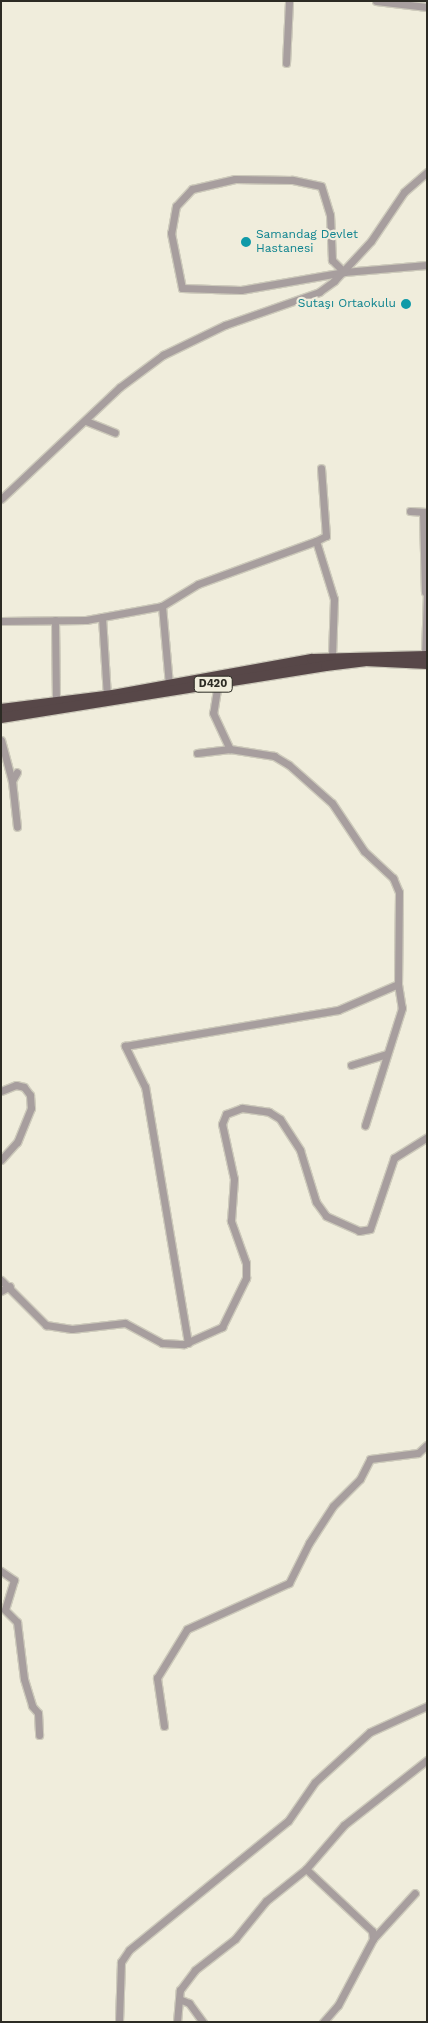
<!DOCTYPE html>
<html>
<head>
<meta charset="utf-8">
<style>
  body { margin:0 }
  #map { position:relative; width:428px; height:2023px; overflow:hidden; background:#f0eddc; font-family:"Work Sans",sans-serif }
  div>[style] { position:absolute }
  .roads { filter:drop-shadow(1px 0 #cdcabb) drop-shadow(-1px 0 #cdcabb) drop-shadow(0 1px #cdcabb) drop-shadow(0 -1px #cdcabb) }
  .minor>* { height:7px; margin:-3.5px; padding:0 3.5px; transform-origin:3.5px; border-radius:3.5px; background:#a79e9e }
  .highway>* { height:10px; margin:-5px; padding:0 5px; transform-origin:5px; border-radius:5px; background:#574748 }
  .dots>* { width:14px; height:14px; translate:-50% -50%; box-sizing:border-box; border:2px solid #f0eddc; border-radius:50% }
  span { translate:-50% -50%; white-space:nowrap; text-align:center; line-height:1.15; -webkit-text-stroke:4.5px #f0eddc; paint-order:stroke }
  .shield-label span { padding:1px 4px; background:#f0eddc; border:1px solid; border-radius:4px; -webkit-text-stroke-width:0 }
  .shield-label { font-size:11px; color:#2c2b24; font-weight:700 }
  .culture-label { font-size:12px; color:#0d838f }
  .left { translate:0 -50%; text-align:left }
  .right { translate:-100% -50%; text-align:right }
  .frame { position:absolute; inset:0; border:2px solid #2c2b24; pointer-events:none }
</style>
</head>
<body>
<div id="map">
  <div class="roads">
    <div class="minor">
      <i style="left:376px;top:1px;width:51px;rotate:6.7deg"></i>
      <i style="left:286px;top:63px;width:62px;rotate:-87.2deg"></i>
      <i style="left:344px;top:272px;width:17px;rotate:-135deg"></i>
      <i style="left:332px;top:260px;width:45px;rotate:-92.5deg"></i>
      <i style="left:330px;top:215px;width:30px;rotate:-107deg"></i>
      <i style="left:321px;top:186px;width:30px;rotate:-168deg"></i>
      <i style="left:292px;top:180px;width:57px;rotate:-179deg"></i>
      <i style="left:235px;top:179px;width:44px;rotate:166.9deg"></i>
      <i style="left:192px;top:189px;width:23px;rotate:133deg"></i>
      <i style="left:176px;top:206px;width:27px;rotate:100deg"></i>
      <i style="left:171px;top:233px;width:56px;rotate:78.7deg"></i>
      <i style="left:182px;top:288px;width:59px;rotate:1.9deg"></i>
      <i style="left:241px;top:290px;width:105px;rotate:-9.9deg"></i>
      <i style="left:344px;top:272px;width:83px;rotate:-4.8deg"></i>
      <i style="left:86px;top:421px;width:31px;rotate:22deg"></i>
      <i style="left:1px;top:499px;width:163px;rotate:-43.3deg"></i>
      <i style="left:120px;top:387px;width:54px;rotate:-36.7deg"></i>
      <i style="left:163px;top:355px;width:69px;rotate:-25.8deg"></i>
      <i style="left:225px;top:325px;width:100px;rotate:-19.3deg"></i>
      <i style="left:319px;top:292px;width:19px;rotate:-36deg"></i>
      <i style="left:334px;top:281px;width:54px;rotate:-47.2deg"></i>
      <i style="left:371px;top:241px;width:59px;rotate:-56deg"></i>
      <i style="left:404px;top:192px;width:30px;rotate:-41deg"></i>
      <i style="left:410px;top:511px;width:16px;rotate:4deg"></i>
      <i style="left:423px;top:512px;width:80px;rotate:88.6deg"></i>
      <i style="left:316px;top:541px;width:61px;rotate:72.8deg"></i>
      <i style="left:334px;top:599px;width:58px;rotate:92deg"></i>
      <i style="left:162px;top:606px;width:79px;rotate:84.9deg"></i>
      <i style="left:102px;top:617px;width:79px;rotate:86.4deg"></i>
      <i style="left:55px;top:620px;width:82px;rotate:89.3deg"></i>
      <i style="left:1px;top:621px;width:85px;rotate:-0.7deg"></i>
      <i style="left:86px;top:620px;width:77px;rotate:-10.4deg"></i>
      <i style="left:162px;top:606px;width:42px;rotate:-31.4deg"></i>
      <i style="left:198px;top:584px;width:126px;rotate:-20deg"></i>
      <i style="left:316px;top:541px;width:11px;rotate:-27deg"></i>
      <i style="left:326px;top:536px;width:68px;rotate:-94.2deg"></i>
      <i style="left:425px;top:656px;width:64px;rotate:-88.2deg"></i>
      <i style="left:218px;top:683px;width:30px;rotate:99deg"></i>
      <i style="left:213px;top:713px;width:40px;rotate:65deg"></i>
      <i style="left:230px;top:749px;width:45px;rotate:9deg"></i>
      <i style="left:274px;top:756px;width:17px;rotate:31deg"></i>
      <i style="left:289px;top:765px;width:57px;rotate:41.5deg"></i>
      <i style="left:332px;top:803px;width:58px;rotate:56.3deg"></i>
      <i style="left:364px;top:851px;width:40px;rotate:43deg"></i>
      <i style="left:393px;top:878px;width:15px;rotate:67deg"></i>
      <i style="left:399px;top:892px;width:92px;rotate:90.6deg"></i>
      <i style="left:398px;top:984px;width:24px;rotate:81deg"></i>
      <i style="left:402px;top:1008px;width:123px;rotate:107.5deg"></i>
      <i style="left:1px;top:740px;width:42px;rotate:75deg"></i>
      <i style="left:12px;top:781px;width:46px;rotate:83.8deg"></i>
      <i style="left:197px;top:753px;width:33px;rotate:-7deg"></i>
      <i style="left:12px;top:781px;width:10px;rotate:-61deg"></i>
      <i style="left:351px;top:1065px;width:37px;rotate:-17deg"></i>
      <i style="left:1px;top:1091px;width:16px;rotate:-22deg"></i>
      <i style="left:16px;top:1085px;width:8px;rotate:14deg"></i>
      <i style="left:24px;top:1087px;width:10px;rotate:53deg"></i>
      <i style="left:30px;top:1095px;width:13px;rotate:86deg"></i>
      <i style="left:31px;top:1108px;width:37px;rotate:112deg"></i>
      <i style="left:17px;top:1142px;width:24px;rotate:132deg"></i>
      <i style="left:1px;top:1280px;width:64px;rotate:45deg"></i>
      <i style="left:46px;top:1325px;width:26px;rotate:9deg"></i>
      <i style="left:72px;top:1329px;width:53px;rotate:-6.5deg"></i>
      <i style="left:125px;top:1323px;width:42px;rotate:28.4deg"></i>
      <i style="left:162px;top:1343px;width:22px;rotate:3deg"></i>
      <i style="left:184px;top:1344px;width:42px;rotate:-24.1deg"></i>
      <i style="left:222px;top:1327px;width:55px;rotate:-63.9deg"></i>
      <i style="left:246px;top:1278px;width:15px;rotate:-90deg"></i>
      <i style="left:246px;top:1263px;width:45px;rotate:-109.7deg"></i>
      <i style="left:231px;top:1221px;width:42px;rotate:-85.9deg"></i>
      <i style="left:234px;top:1179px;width:56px;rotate:-102.3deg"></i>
      <i style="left:222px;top:1124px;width:11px;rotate:-68deg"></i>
      <i style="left:226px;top:1114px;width:17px;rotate:-21deg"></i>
      <i style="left:242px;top:1108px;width:27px;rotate:8deg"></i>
      <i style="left:269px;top:1112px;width:13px;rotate:32deg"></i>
      <i style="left:280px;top:1119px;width:37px;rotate:57deg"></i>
      <i style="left:300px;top:1150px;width:54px;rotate:72.9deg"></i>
      <i style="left:316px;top:1202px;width:17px;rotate:54deg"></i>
      <i style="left:326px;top:1216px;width:36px;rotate:24deg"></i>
      <i style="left:359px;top:1231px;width:11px;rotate:-10deg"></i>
      <i style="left:370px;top:1229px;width:75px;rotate:-71.3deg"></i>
      <i style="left:394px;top:1158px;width:39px;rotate:-32deg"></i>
      <i style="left:1px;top:1291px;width:10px;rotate:-29deg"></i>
      <i style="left:188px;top:1343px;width:260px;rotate:-99.5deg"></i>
      <i style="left:145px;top:1087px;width:46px;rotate:-116deg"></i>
      <i style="left:125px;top:1046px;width:216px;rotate:-9.6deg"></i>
      <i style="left:338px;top:1010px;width:65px;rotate:-23.4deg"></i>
      <i style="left:1px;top:1571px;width:16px;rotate:35deg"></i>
      <i style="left:14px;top:1580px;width:31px;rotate:107deg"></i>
      <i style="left:5px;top:1610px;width:17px;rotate:45deg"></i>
      <i style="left:17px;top:1622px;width:57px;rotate:83deg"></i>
      <i style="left:24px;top:1679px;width:28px;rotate:73deg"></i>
      <i style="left:32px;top:1706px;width:9px;rotate:49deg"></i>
      <i style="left:38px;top:1713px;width:22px;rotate:87deg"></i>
      <i style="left:164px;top:1726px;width:49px;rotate:-98.3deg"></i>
      <i style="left:157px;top:1678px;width:57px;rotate:-58.5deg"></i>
      <i style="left:187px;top:1629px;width:112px;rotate:-24.3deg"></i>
      <i style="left:289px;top:1583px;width:45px;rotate:-63.4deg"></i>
      <i style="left:309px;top:1543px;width:44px;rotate:-57deg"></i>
      <i style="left:333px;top:1506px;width:38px;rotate:-45deg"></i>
      <i style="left:360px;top:1479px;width:22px;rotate:-63deg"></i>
      <i style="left:370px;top:1459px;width:48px;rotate:-7.1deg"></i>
      <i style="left:418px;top:1453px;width:12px;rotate:-42deg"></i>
      <i style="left:306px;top:1869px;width:91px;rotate:43.2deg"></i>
      <i style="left:372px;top:1931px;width:8px;rotate:83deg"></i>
      <i style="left:373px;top:1939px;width:75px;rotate:117.9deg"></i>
      <i style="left:338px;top:2005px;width:23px;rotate:131deg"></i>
      <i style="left:373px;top:1939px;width:62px;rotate:-47.6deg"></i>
      <i style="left:179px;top:1999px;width:11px;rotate:22deg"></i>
      <i style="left:189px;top:2003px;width:24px;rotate:54deg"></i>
      <i style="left:119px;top:2022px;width:60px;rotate:-88.1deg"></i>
      <i style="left:121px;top:1962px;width:14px;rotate:-56deg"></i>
      <i style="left:129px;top:1950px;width:205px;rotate:-39.1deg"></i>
      <i style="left:288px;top:1821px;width:47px;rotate:-55.3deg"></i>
      <i style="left:315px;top:1782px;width:74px;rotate:-42.3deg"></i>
      <i style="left:370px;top:1732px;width:63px;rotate:-24.5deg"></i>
      <i style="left:177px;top:2022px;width:32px;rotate:-85deg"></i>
      <i style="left:180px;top:1990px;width:25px;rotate:-53deg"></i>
      <i style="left:195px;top:1970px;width:51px;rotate:-37.8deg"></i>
      <i style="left:235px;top:1939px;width:49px;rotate:-50.8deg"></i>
      <i style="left:266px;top:1901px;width:51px;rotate:-38.7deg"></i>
      <i style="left:306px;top:1869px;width:58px;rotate:-49.2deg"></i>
      <i style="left:344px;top:1825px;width:105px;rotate:-38.1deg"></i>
    </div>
    <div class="highway">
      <i style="left:1px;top:709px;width:113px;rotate:-7.1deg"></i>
      <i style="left:113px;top:695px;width:202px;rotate:-10.3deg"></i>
      <i style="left:312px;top:659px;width:115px;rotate:-1.5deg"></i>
      <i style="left:1px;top:718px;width:329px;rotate:-9.1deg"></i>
      <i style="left:326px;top:666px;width:39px;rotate:-7deg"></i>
      <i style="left:365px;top:661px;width:62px;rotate:2.8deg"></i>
    </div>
  </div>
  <div class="dots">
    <i style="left:246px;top:242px;background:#0f9aa8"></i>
    <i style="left:406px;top:304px;background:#0f9aa8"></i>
  </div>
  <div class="shield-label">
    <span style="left:213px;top:684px">D420</span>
  </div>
  <div class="culture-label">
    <span class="left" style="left:256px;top:242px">Samandag Devlet<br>Hastanesi</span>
    <span class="right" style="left:396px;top:304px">Sutaşı Ortaokulu</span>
  </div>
  <div class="frame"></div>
</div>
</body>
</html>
